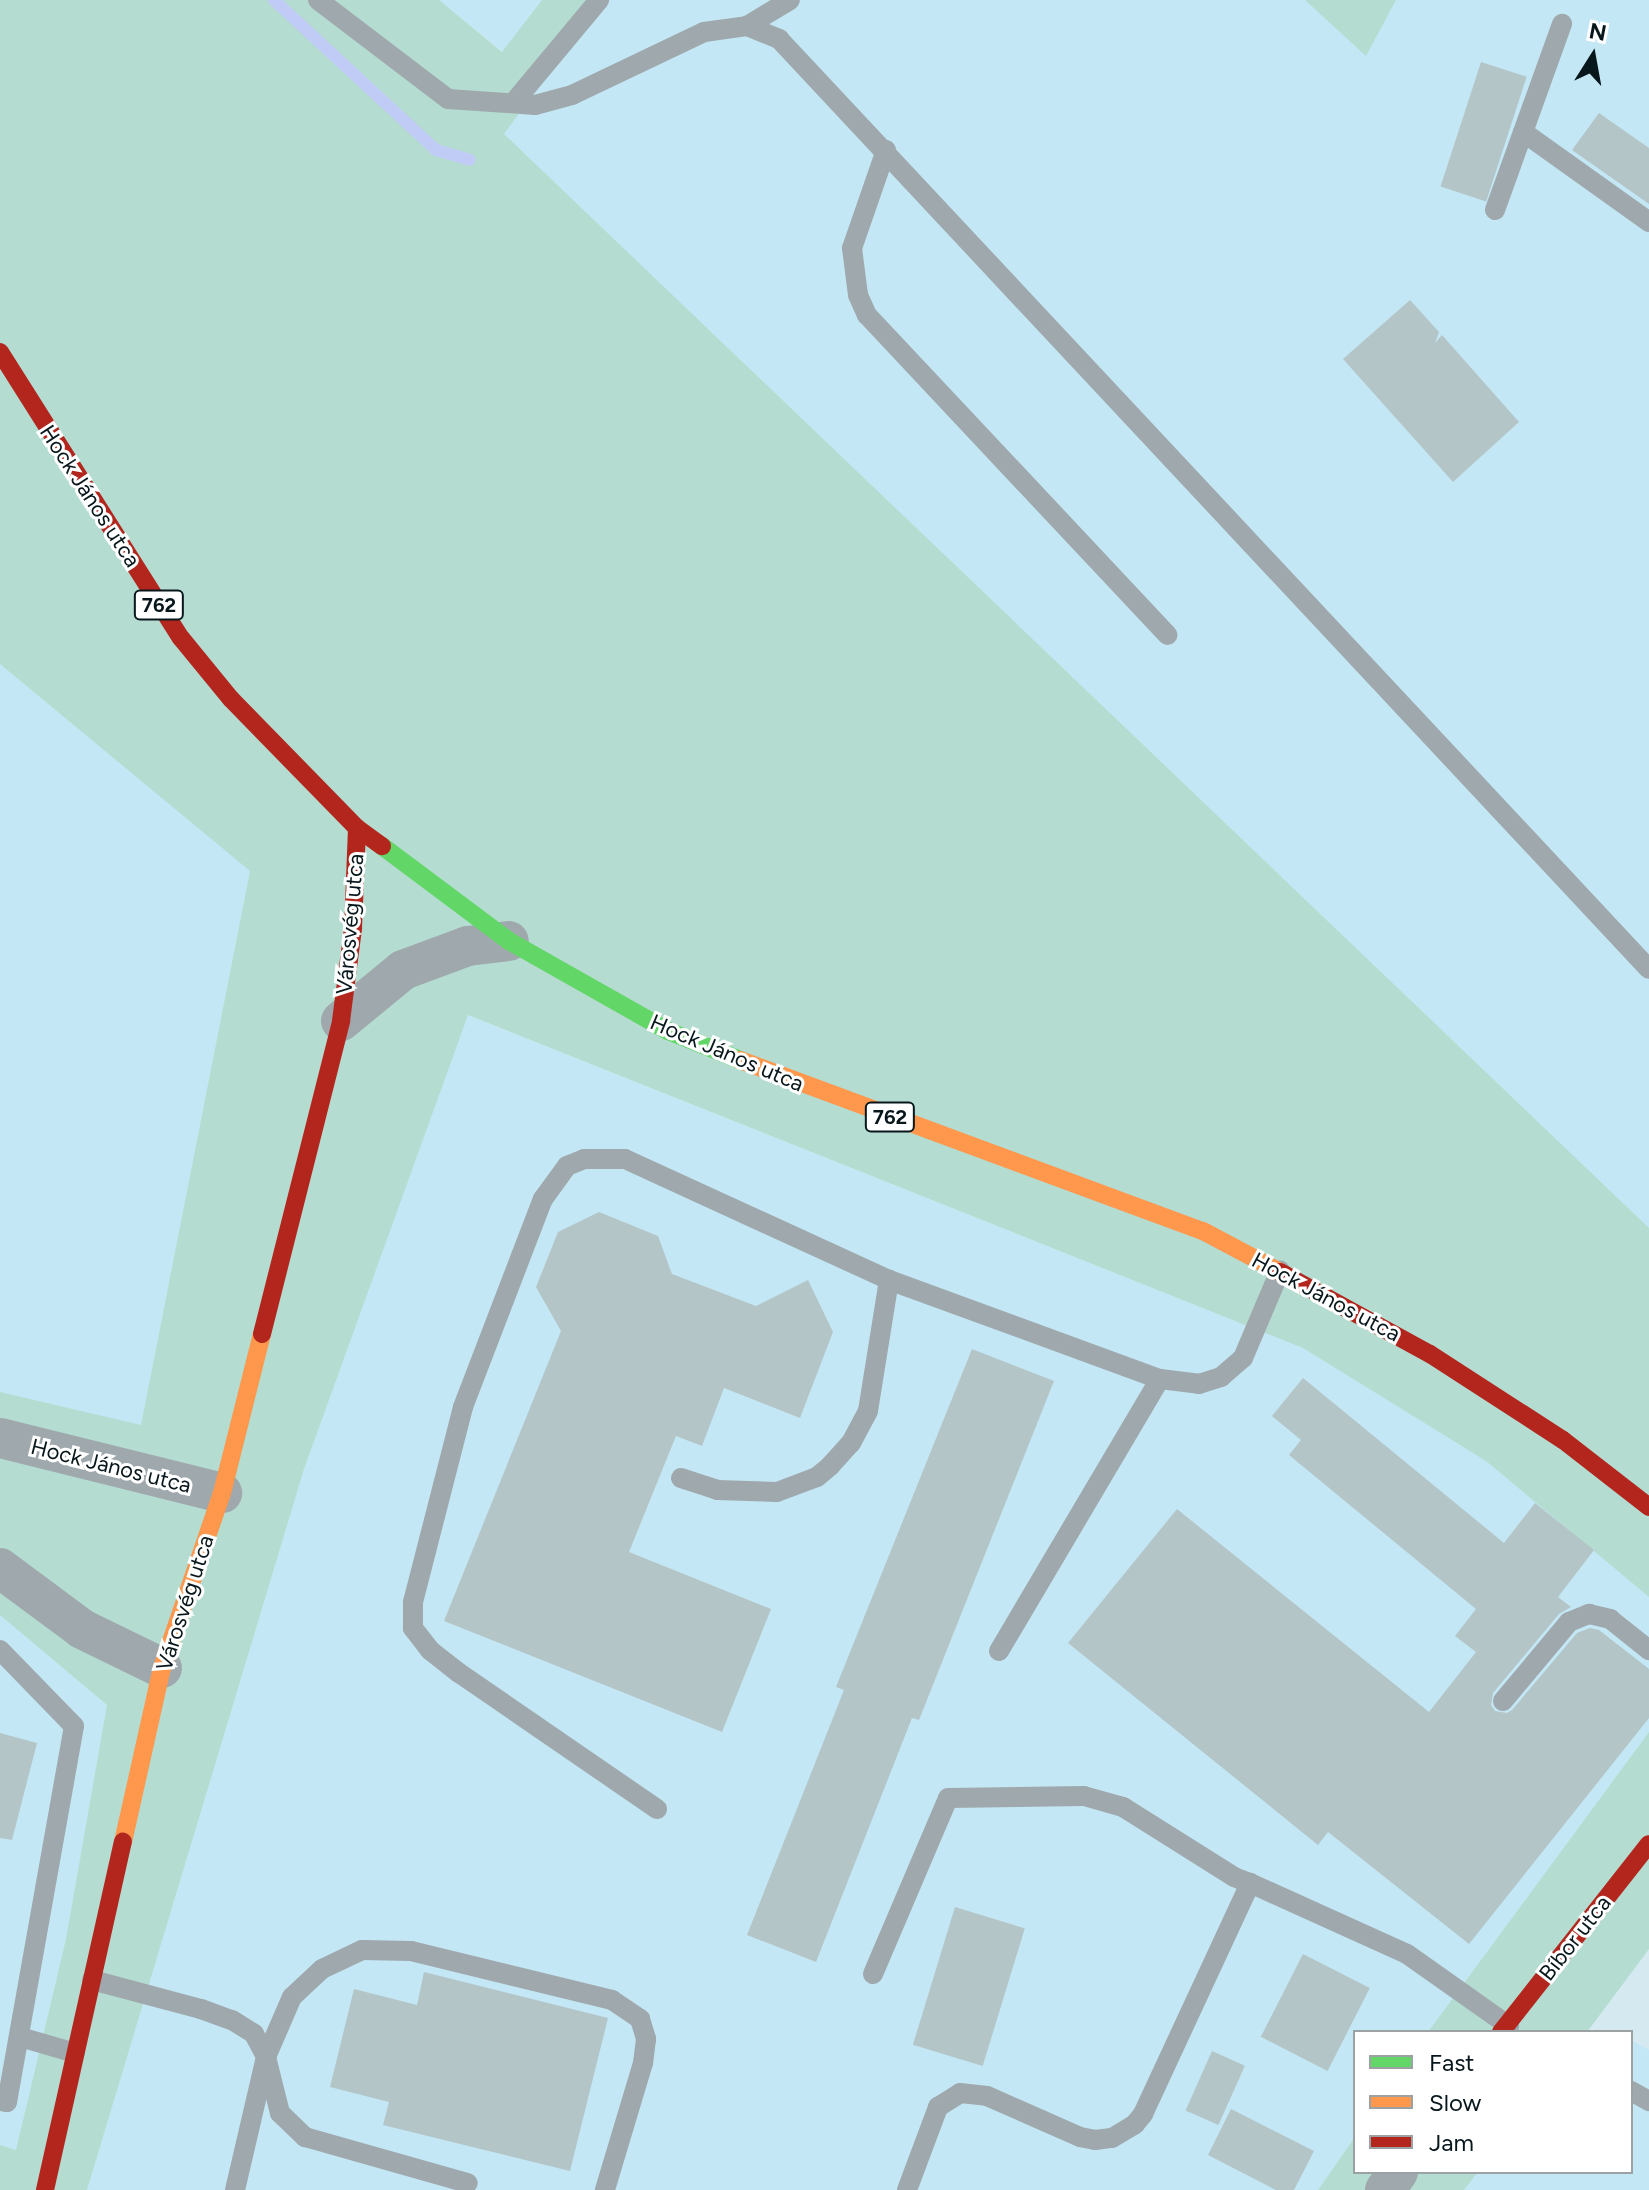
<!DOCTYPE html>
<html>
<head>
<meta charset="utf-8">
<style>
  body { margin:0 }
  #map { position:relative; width:1649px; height:2190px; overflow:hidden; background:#d5e9f1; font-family:Figtree,sans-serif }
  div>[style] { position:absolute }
  .built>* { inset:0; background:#c3e7f4 }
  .green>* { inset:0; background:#b4dcd1 }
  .stream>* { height:12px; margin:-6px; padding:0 6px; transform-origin:6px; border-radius:6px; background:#c1ccf6 }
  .building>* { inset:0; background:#b4c5c8; transform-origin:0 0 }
  .lane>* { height:20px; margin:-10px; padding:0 10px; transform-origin:10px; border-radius:10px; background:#9fa8ac }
  .street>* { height:40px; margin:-20px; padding:0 20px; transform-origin:20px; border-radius:20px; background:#9fa8ac }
  .fast>* { height:18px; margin:-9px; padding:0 9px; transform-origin:9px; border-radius:9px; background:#63d668 }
  .slow>* { height:18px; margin:-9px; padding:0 9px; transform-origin:9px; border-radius:9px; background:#ff974d }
  .jam>* { height:18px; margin:-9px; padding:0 9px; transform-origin:9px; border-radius:9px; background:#b3261e }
  span { translate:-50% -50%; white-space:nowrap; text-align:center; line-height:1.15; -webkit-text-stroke:6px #fff; paint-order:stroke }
  .shield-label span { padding:2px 6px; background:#fff; border:2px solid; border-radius:6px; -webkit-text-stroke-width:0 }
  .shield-label { font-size:20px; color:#08171c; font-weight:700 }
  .street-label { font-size:22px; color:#08171c }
  .legend { position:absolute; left:1353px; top:2030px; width:280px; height:144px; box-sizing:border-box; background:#fff; border:2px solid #9ca2a4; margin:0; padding:10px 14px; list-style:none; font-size:24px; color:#08171c }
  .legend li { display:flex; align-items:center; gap:16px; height:40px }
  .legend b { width:40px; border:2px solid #9ca2a4 }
  .north { position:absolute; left:1553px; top:16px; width:80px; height:80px; -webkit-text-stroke:6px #fff; paint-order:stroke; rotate:11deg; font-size:22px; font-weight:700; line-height:32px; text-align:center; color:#08171c }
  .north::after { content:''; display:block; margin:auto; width:28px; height:36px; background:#08171c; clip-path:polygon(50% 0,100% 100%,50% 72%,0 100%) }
</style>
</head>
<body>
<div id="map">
  <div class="built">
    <i style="clip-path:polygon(439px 0,542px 0,503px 52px)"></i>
    <i style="clip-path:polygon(603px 0,1305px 0,1366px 55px,1396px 0,1649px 0,1649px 1228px,504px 134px)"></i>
    <i style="clip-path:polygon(0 664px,250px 870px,141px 1426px,0 1392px)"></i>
    <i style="clip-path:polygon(467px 1015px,1303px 1348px,1486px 1461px,1649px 1597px,1649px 1732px,1428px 2032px,1355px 2032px,1355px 2137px,1318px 2190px,87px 2190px,304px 1469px)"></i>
    <i style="clip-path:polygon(0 1615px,107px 1705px,66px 1939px,16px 2150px,0 2145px)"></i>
    <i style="clip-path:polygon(1631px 2040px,1649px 2050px,1649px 2190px,1464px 2190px,1478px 2172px,1631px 2172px)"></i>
  </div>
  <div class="green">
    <i style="clip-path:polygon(0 0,439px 0,502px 52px,542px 0,603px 0,504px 134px,1649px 1228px,1649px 1597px,1486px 1461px,1303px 1348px,468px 1015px,304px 1469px,87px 2190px,0 2190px,0 2145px,16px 2150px,66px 1939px,107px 1705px,0 1615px,0 1392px,141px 1425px,250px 871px,0 664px)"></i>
    <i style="clip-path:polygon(1305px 0,1396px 0,1366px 56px)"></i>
    <i style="clip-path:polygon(1649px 1732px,1649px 1949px,1587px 2032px,1428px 2032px)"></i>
    <i style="clip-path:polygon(1355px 2137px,1355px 2172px,1478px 2172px,1464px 2190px,1318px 2190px)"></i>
  </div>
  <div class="stream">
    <i style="left:274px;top:0;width:221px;rotate:42.8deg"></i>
    <i style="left:436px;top:150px;width:35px;rotate:16deg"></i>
  </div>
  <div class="building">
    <i style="left:1481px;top:62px;width:48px;height:131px;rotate:18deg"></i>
    <i style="clip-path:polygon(1599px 113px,1649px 148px,1649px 204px,1572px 150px)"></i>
    <i style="clip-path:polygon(1410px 300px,1439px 332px,1435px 343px,1442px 335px,1519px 422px,1453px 482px,1343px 359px)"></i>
    <i style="clip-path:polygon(599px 1212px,658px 1236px,672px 1274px,756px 1306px,808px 1280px,833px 1332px,800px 1418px,724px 1388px,702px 1446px,676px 1436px,629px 1552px,771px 1609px,722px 1732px,444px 1621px,561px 1331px,536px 1287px,558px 1232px)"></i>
    <i style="clip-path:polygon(972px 1349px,1054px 1381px,919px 1720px,912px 1718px,816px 1962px,747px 1935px,844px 1690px,836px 1687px)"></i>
    <i style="clip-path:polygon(1303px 1378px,1504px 1543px,1535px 1503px,1594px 1550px,1558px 1597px,1571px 1607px,1559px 1614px,1493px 1693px,1491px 1705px,1495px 1711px,1507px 1713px,1512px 1710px,1577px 1633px,1590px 1628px,1599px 1630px,1649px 1669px,1649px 1718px,1469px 1944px,1328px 1832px,1318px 1845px,1068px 1643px,1177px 1509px,1429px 1712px,1476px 1652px,1455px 1636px,1476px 1609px,1289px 1455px,1301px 1440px,1272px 1416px)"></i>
    <i style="clip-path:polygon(0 1733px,37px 1743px,12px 1840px,0 1838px)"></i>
    <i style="left:955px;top:1907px;width:73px;height:144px;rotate:17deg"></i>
    <i style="left:1303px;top:1954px;width:75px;height:93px;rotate:27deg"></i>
    <i style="clip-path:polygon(424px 1972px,608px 2018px,570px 2171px,383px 2125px,389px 2102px,330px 2087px,354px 1989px,417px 2005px)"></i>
    <i style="left:1212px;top:2051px;width:36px;height:65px;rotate:24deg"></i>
    <i style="clip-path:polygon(1231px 2109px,1314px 2151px,1294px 2190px,1276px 2190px,1208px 2155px)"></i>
  </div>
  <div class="lane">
    <i style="left:318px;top:0;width:163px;rotate:37.3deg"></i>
    <i style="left:448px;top:99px;width:87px;rotate:3.9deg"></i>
    <i style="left:535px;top:105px;width:38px;rotate:-15deg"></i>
    <i style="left:572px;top:95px;width:146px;rotate:-25.5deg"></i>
    <i style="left:704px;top:32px;width:43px;rotate:-7.9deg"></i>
    <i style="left:747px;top:26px;width:35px;rotate:22deg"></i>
    <i style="left:779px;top:39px;width:1273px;rotate:46.91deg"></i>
    <i style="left:747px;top:26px;width:50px;rotate:-31.2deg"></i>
    <i style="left:514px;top:102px;width:133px;rotate:-50.2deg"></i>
    <i style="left:1523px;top:132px;width:155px;rotate:35.5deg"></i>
    <i style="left:886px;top:150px;width:104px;rotate:109.1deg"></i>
    <i style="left:852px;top:248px;width:47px;rotate:82.7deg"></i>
    <i style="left:858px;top:295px;width:22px;rotate:66deg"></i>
    <i style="left:867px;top:315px;width:439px;rotate:46.8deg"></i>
    <i style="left:1495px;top:210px;width:198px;rotate:-70.2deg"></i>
    <i style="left:681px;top:1478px;width:38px;rotate:18deg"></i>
    <i style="left:717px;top:1490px;width:60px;rotate:1.9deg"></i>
    <i style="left:777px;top:1492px;width:43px;rotate:-20.6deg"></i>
    <i style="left:817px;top:1477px;width:17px;rotate:-40deg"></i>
    <i style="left:830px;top:1466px;width:31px;rotate:-48deg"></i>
    <i style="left:851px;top:1443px;width:36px;rotate:-62deg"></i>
    <i style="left:868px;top:1411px;width:133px;rotate:-80.9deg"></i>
    <i style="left:0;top:1650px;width:106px;rotate:45.8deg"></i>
    <i style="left:74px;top:1726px;width:382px;rotate:100.1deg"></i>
    <i style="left:7px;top:2102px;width:7px;rotate:-172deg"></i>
    <i style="left:999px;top:1651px;width:316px;rotate:-59.4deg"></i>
    <i style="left:1503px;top:1701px;width:103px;rotate:-50.1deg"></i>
    <i style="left:1569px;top:1622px;width:22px;rotate:-22deg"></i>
    <i style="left:1589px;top:1614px;width:22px;rotate:13deg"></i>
    <i style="left:1610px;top:1619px;width:50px;rotate:38.5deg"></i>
    <i style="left:657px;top:1809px;width:240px;rotate:-145.5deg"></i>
    <i style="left:459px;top:1673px;width:37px;rotate:-142deg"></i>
    <i style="left:430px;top:1650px;width:28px;rotate:-128deg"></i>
    <i style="left:413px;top:1628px;width:26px;rotate:-90deg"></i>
    <i style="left:413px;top:1602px;width:201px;rotate:-75.6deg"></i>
    <i style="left:463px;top:1407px;width:223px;rotate:-69deg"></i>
    <i style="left:543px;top:1199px;width:41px;rotate:-54deg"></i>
    <i style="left:567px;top:1166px;width:18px;rotate:-22deg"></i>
    <i style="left:584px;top:1159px;width:41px"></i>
    <i style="left:625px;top:1159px;width:290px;rotate:24.6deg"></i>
    <i style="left:889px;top:1280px;width:289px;rotate:20.1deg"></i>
    <i style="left:1160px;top:1379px;width:39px;rotate:7deg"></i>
    <i style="left:1199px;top:1384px;width:23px;rotate:-18deg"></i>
    <i style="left:1221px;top:1377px;width:29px;rotate:-41deg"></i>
    <i style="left:1243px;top:1358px;width:95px;rotate:-67deg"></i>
    <i style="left:873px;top:1974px;width:191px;rotate:-66.9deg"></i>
    <i style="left:948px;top:1798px;width:136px;rotate:-0.8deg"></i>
    <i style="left:1084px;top:1796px;width:41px;rotate:15.8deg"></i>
    <i style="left:1123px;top:1807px;width:131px;rotate:32.2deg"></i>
    <i style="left:1234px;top:1877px;width:17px;rotate:21deg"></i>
    <i style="left:92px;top:1980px;width:113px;rotate:14.9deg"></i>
    <i style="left:201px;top:2009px;width:33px;rotate:20deg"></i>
    <i style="left:232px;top:2020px;width:26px;rotate:32deg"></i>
    <i style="left:254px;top:2034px;width:26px;rotate:62deg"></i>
    <i style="left:266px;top:2057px;width:58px;rotate:76deg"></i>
    <i style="left:280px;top:2113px;width:35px;rotate:44deg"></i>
    <i style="left:305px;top:2137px;width:169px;rotate:15.8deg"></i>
    <i style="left:20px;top:2037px;width:57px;rotate:16.2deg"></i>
    <i style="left:1631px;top:2091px;width:21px;rotate:29deg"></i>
    <i style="left:235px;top:2190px;width:137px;rotate:-76.9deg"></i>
    <i style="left:266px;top:2057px;width:65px;rotate:-66.6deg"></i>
    <i style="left:292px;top:1997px;width:41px;rotate:-43deg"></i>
    <i style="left:322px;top:1969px;width:44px;rotate:-25.4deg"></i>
    <i style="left:362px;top:1950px;width:49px;rotate:1.2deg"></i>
    <i style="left:411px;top:1951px;width:207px;rotate:13.7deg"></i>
    <i style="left:612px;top:2000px;width:34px;rotate:34deg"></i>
    <i style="left:640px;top:2019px;width:21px;rotate:73deg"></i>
    <i style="left:646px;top:2039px;width:24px;rotate:97deg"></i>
    <i style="left:643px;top:2063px;width:133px;rotate:106.7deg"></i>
    <i style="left:907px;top:2190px;width:89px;rotate:-69.5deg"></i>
    <i style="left:938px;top:2107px;width:26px;rotate:-32deg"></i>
    <i style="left:960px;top:2093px;width:27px;rotate:6deg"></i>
    <i style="left:987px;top:2096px;width:102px;rotate:23.8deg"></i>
    <i style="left:1080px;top:2137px;width:15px;rotate:11deg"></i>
    <i style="left:1095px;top:2140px;width:17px;rotate:-7deg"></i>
    <i style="left:1112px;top:2138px;width:27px;rotate:-31deg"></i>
    <i style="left:1135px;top:2124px;width:13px;rotate:-51deg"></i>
    <i style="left:1143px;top:2114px;width:255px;rotate:-65.1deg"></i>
    <i style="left:1250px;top:1883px;width:172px;rotate:24.3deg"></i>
    <i style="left:1407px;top:1954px;width:125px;rotate:35.2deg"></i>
  </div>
  <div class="street">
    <i style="left:341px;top:1021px;width:80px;rotate:-39.4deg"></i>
    <i style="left:403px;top:970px;width:69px;rotate:-20.3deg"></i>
    <i style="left:468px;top:946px;width:41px;rotate:-7deg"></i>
    <i style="left:0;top:1438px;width:229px;rotate:13.9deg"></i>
    <i style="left:0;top:1568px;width:102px;rotate:36.6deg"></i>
    <i style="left:82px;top:1629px;width:89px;rotate:26deg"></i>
    <i style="left:1385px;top:2190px;width:22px;rotate:-54deg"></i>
  </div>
  <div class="fast">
    <i style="left:382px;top:846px;width:159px;rotate:36.8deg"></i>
    <i style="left:509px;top:941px;width:183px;rotate:29.5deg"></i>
    <i style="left:668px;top:1031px;width:78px;rotate:21.9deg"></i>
  </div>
  <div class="slow">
    <i style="left:740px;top:1060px;width:494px;rotate:20.3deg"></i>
    <i style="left:1203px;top:1231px;width:87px;rotate:28deg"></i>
    <i style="left:123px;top:1842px;width:178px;rotate:-77.4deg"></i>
    <i style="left:162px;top:1668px;width:185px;rotate:-71.1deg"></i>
    <i style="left:222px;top:1493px;width:164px;rotate:-75.9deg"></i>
  </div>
  <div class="jam">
    <i style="left:0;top:352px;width:338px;rotate:57.7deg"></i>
    <i style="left:181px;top:638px;width:79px;rotate:50.7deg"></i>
    <i style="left:231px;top:699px;width:180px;rotate:45.7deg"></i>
    <i style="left:357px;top:828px;width:31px;rotate:36deg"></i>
    <i style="left:1280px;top:1272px;width:171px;rotate:28.7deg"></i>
    <i style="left:1430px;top:1354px;width:158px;rotate:32.9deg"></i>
    <i style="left:1563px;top:1440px;width:109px;rotate:37.9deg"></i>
    <i style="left:262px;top:1334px;width:323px;rotate:-75.8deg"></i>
    <i style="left:341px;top:1021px;width:94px;rotate:-82.6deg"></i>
    <i style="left:353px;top:928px;width:100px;rotate:-87.7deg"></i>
    <i style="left:1501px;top:2032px;width:239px;rotate:-51.8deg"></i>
    <i style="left:45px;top:2190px;width:357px;rotate:-77.4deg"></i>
  </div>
  <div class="shield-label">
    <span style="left:159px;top:605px">762</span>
    <span style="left:890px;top:1117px">762</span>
  </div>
  <div class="street-label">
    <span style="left:90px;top:496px;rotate:57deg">Hock János utca</span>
    <span style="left:350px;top:924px;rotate:-85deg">Városvég utca</span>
    <span style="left:727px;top:1053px;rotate:23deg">Hock János utca</span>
    <span style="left:1326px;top:1297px;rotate:28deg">Hock János utca</span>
    <span style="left:111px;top:1466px;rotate:14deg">Hock János utca</span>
    <span style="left:185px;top:1603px;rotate:-72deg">Városvég utca</span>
    <span style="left:1575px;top:1938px;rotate:-52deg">Bíbor utca</span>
  </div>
  <ul class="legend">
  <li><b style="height:10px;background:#63d668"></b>Fast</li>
  <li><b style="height:10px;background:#ff974d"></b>Slow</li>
  <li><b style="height:10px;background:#b3261e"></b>Jam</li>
  </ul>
  <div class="north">N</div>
</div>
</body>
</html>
